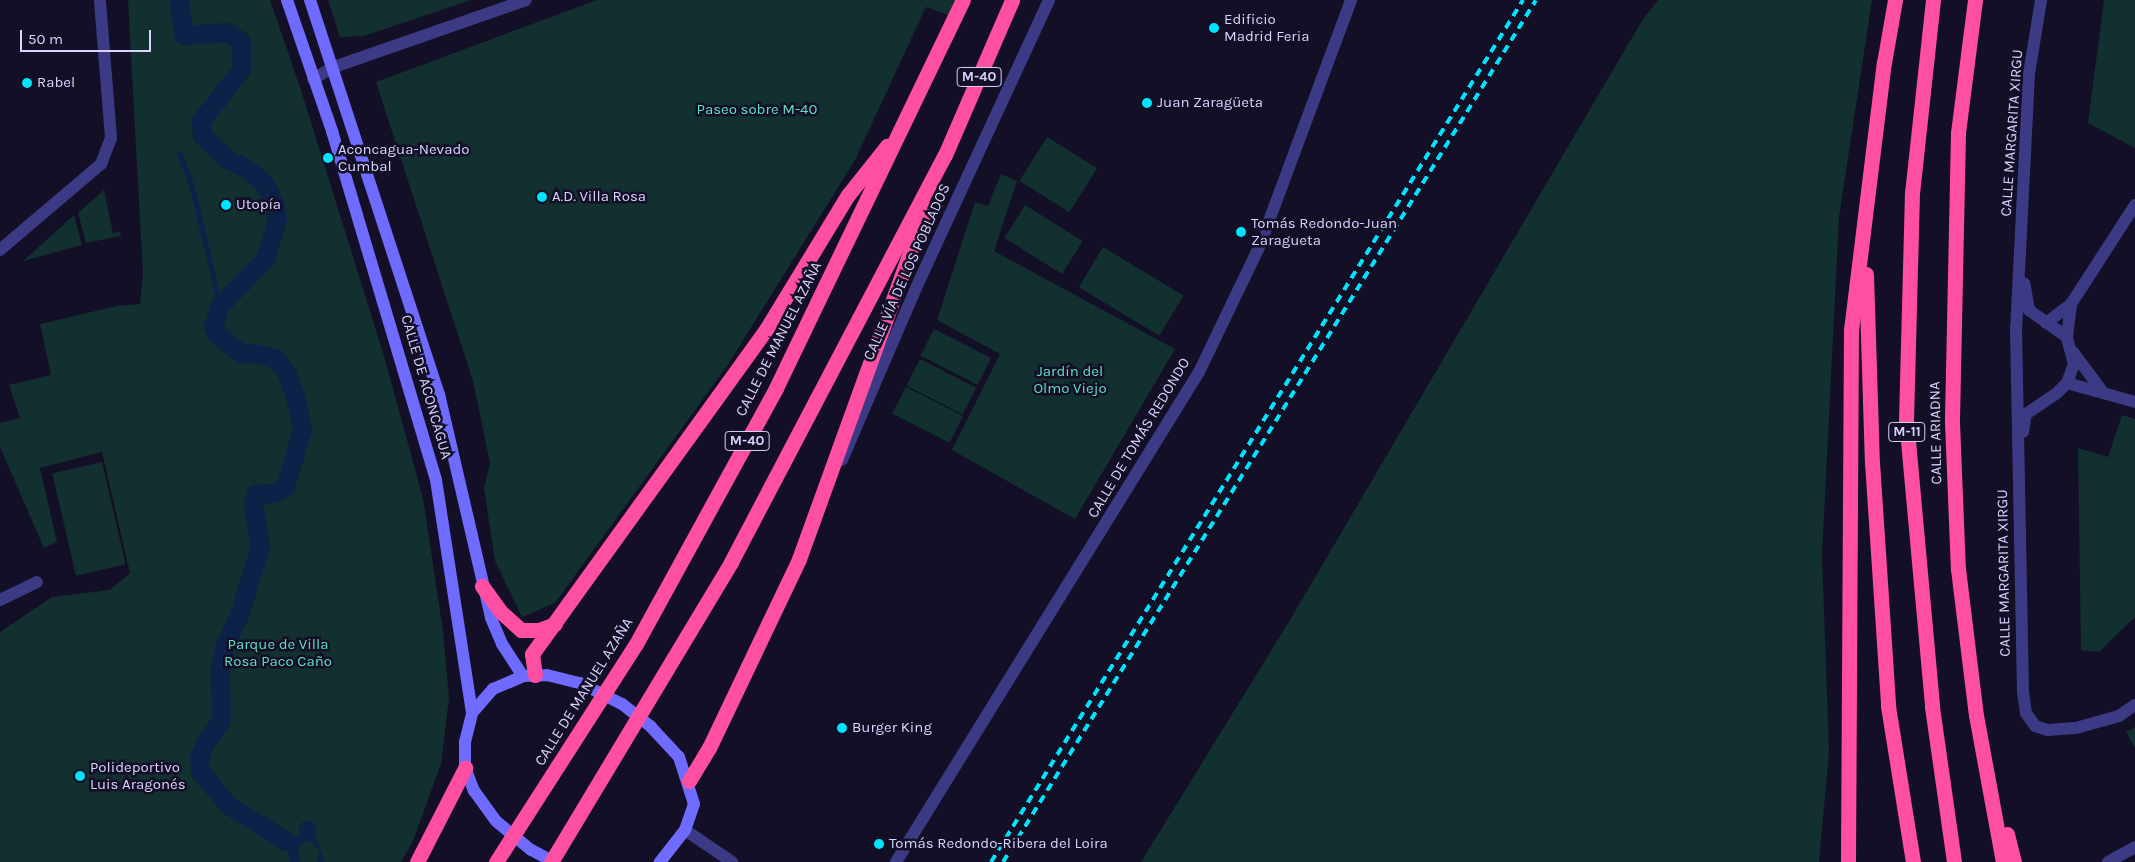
<!DOCTYPE html>
<html>
<head>
<meta charset="utf-8">
<style>
  body { margin:0 }
  #map { position:relative; width:2135px; height:862px; overflow:hidden; background:#130f26; font-family:Karla,sans-serif }
  div>[style] { position:absolute }
  .green>* { inset:0; background:#12302f; transform-origin:0 0 }
  .water>* { inset:0; background:#0c2248 }
  .stream>* { height:5px; margin:-2.5px; padding:0 2.5px; transform-origin:2.5px; border-radius:2.5px; background:#0c2248 }
  .canal>* { height:19px; margin:-9.5px; padding:0 9.5px; transform-origin:9.5px; border-radius:9.5px; background:#0c2248 }
  .street>* { height:12px; margin:-6px; padding:0 6px; transform-origin:6px; border-radius:6px; background:#3d3a85 }
  .secondary>* { height:12px; margin:-6px; padding:0 6px; transform-origin:6px; border-radius:6px; background:#6f6bff }
  .highway>* { height:15px; margin:-7.5px; padding:0 7.5px; transform-origin:7.5px; border-radius:7.5px; background:#ff4fa3 }
  .rail>* { height:4px; margin-top:-2px; transform-origin:0; background:repeating-linear-gradient(90deg,#00e5ff 0 8px,transparent 0 14px) }
  .dots>* { width:14px; height:14px; translate:-50% -50%; box-sizing:border-box; border:2px solid #130f26; border-radius:50% }
  span { translate:-50% -50%; white-space:nowrap; text-align:center; line-height:1.15; -webkit-text-stroke:5px #130f26; paint-order:stroke }
  .shield-label span { padding:1px 4px; background:#130f26; border:1px solid; border-radius:4px; -webkit-text-stroke-width:0 }
  .shield-label { font-size:14px; color:#d9d4ff; font-weight:700 }
  .poi-label { font-size:15px; color:#d9d4ff }
  .left { translate:0 -50%; text-align:left }
  .park-label { font-size:15px; color:#5fe0c0 }
  .street-label { font-size:15px; color:#d9d4ff }
  .scale { position:absolute; left:20px; top:30px; width:131px; height:22px; box-sizing:border-box; border:2px solid #d9d4ff; border-top:0; padding-left:6px; font-size:15px; line-height:18px; white-space:nowrap; color:#d9d4ff; -webkit-text-stroke:4px #130f26; paint-order:stroke }
</style>
</head>
<body>
<div id="map">
  <div class="green">
    <i style="clip-path:polygon(128px 0,270px 0,300px 87px,384px 356px,423px 498px,443px 631px,449px 698px,441px 764px,413px 841px,401px 862px,0 862px,0 632px,52px 597px,110px 590px,130px 573px,102px 452px,40px 468px,57px 542px,44px 548px,0 447px,0 423px,20px 418px,9px 385px,51px 375px,40px 324px,117px 306px,140px 304px,143px 274px)"></i>
    <i style="clip-path:polygon(328px 0,471px 0,364px 36px,340px 37px)"></i>
    <i style="clip-path:polygon(597px 0,955px 0,948px 15px,926px 7px,855px 160px,727px 366px,555px 603px,522px 617px,495px 561px,484px 488px,490px 463px,473px 381px,376px 82px)"></i>
    <i style="clip-path:polygon(1658px 0,1872px 0,1839px 217px,1822px 555px,1829px 752px,1819px 862px,1141px 862px,1290px 620px,1643px 19px)"></i>
    <i style="clip-path:polygon(2104px 0,2135px 0,2135px 148px,2088px 123px)"></i>
    <i style="left:1047px;top:137px;width:59px;height:52px;rotate:32deg"></i>
    <i style="clip-path:polygon(1001px 174px,1017px 181px,994px 251px,1175px 349px,1075px 519px,952px 450px,1000px 354px,937px 320px,975px 202px,988px 206px)"></i>
    <i style="clip-path:polygon(104px 190px,113px 233px,120px 232px,121px 236px,86px 243px,78px 213px)"></i>
    <i style="left:1025px;top:205px;width:68px;height:39px;rotate:32deg"></i>
    <i style="clip-path:polygon(74px 215px,82px 245px,23px 261px)"></i>
    <i style="left:1103px;top:247px;width:94px;height:47px;rotate:31deg"></i>
    <i style="left:934px;top:329px;width:64px;height:30px;rotate:27deg"></i>
    <i style="left:920px;top:359px;width:63px;height:30px;rotate:27deg"></i>
    <i style="left:906px;top:387px;width:64px;height:30px;rotate:27deg"></i>
    <i style="clip-path:polygon(2122px 415px,2135px 419px,2135px 617px,2099px 652px,2081px 650px,2078px 448px,2108px 457px)"></i>
    <i style="left:102px;top:462px;width:105px;height:51px;rotate:77deg"></i>
    <i style="clip-path:polygon(2135px 727px,2135px 748px,2126px 732px)"></i>
  </div>
  <div class="water">
    <i style="clip-path:polygon(304px 821px,311px 821px,317px 827px,315px 834px,324px 862px,317px 862px,320px 851px,310px 841px,302px 843px,298px 850px,301px 862px,290px 862px,286px 841px,299px 835px,299px 826px)"></i>
  </div>
  <div class="stream">
    <i style="left:179px;top:153px;width:36px;rotate:69deg"></i>
    <i style="left:192px;top:187px;width:121px;rotate:76.7deg"></i>
  </div>
  <div class="canal">
    <i style="left:179px;top:0;width:35px;rotate:83deg"></i>
    <i style="left:183px;top:35px;width:43px;rotate:-4deg"></i>
    <i style="left:226px;top:32px;width:17px;rotate:31deg"></i>
    <i style="left:241px;top:41px;width:28px;rotate:90deg"></i>
    <i style="left:241px;top:69px;width:66px;rotate:127.6deg"></i>
    <i style="left:201px;top:121px;width:14px;rotate:86deg"></i>
    <i style="left:202px;top:135px;width:35px;rotate:44deg"></i>
    <i style="left:227px;top:159px;width:21px;rotate:25deg"></i>
    <i style="left:246px;top:168px;width:23px;rotate:40deg"></i>
    <i style="left:264px;top:183px;width:21px;rotate:62deg"></i>
    <i style="left:274px;top:202px;width:17px;rotate:80deg"></i>
    <i style="left:277px;top:219px;width:42px;rotate:106.7deg"></i>
    <i style="left:265px;top:259px;width:64px;rotate:134.4deg"></i>
    <i style="left:220px;top:305px;width:23px;rotate:108deg"></i>
    <i style="left:213px;top:327px;width:8px;rotate:67deg"></i>
    <i style="left:216px;top:334px;width:31px;rotate:37deg"></i>
    <i style="left:241px;top:353px;width:18px;rotate:3deg"></i>
    <i style="left:259px;top:354px;width:18px;rotate:16deg"></i>
    <i style="left:276px;top:359px;width:16px;rotate:52deg"></i>
    <i style="left:286px;top:372px;width:26px;rotate:69deg"></i>
    <i style="left:295px;top:396px;width:35px;rotate:78deg"></i>
    <i style="left:302px;top:430px;width:59px;rotate:106.9deg"></i>
    <i style="left:285px;top:486px;width:13px;rotate:148deg"></i>
    <i style="left:274px;top:493px;width:19px;rotate:177deg"></i>
    <i style="left:255px;top:494px;width:10px;rotate:101deg"></i>
    <i style="left:253px;top:504px;width:45px;rotate:81deg"></i>
    <i style="left:260px;top:548px;width:72px;rotate:107.7deg"></i>
    <i style="left:238px;top:617px;width:31px;rotate:115deg"></i>
    <i style="left:225px;top:645px;width:22px;rotate:103deg"></i>
    <i style="left:220px;top:666px;width:54px;rotate:88.9deg"></i>
    <i style="left:221px;top:720px;width:28px;rotate:125deg"></i>
    <i style="left:205px;top:743px;width:16px;rotate:112deg"></i>
    <i style="left:199px;top:758px;width:13px;rotate:86deg"></i>
    <i style="left:200px;top:771px;width:43px;rotate:50.7deg"></i>
    <i style="left:227px;top:804px;width:70px;rotate:32.1deg"></i>
  </div>
  <div class="street">
    <i style="left:2041px;top:0;width:75px;rotate:99.2deg"></i>
    <i style="left:2029px;top:74px;width:254px;rotate:92.9deg"></i>
    <i style="left:2016px;top:328px;width:364px;rotate:88.9deg"></i>
    <i style="left:2023px;top:692px;width:21px;rotate:82deg"></i>
    <i style="left:2026px;top:713px;width:16px;rotate:55deg"></i>
    <i style="left:2035px;top:726px;width:13px;rotate:18deg"></i>
    <i style="left:2047px;top:730px;width:29px;rotate:-4deg"></i>
    <i style="left:2076px;top:728px;width:45px;rotate:-15.6deg"></i>
    <i style="left:2119px;top:716px;width:19px;rotate:-35deg"></i>
    <i style="left:313px;top:79px;width:24px;rotate:-30deg"></i>
    <i style="left:334px;top:67px;width:203px;rotate:-19.2deg"></i>
    <i style="left:0;top:250px;width:133px;rotate:-40.4deg"></i>
    <i style="left:101px;top:164px;width:28px;rotate:-69deg"></i>
    <i style="left:111px;top:138px;width:138px;rotate:-94.6deg"></i>
    <i style="left:2046px;top:323px;width:31px;rotate:-37deg"></i>
    <i style="left:2071px;top:304px;width:118px;rotate:-57.1deg"></i>
    <i style="left:2067px;top:337px;width:33px;rotate:-83deg"></i>
    <i style="left:2073px;top:352px;width:49px;rotate:53.4deg"></i>
    <i style="left:2067px;top:383px;width:71px;rotate:15.6deg"></i>
    <i style="left:2023px;top:432px;width:18px;rotate:-81deg"></i>
    <i style="left:2026px;top:414px;width:37px;rotate:-34deg"></i>
    <i style="left:2057px;top:393px;width:14px;rotate:-45deg"></i>
    <i style="left:2067px;top:383px;width:20px;rotate:-70deg"></i>
    <i style="left:2074px;top:364px;width:28px;rotate:-105deg"></i>
    <i style="left:2067px;top:337px;width:47px;rotate:-144.6deg"></i>
    <i style="left:2029px;top:310px;width:27px;rotate:-100deg"></i>
    <i style="left:842px;top:460px;width:187px;rotate:-66.7deg"></i>
    <i style="left:916px;top:288px;width:317px;rotate:-65.2deg"></i>
    <i style="left:0;top:600px;width:41px;rotate:-25.9deg"></i>
    <i style="left:685px;top:830px;width:57px;rotate:34.2deg"></i>
    <i style="left:896px;top:862px;width:576px;rotate:-58.27deg"></i>
    <i style="left:1199px;top:372px;width:141px;rotate:-64.3deg"></i>
    <i style="left:1260px;top:245px;width:261px;rotate:-69.6deg"></i>
    <i style="left:2108px;top:862px;width:31px;rotate:-29deg"></i>
  </div>
  <div class="secondary">
    <i style="left:287px;top:0;width:139px;rotate:71deg"></i>
    <i style="left:332px;top:131px;width:364px;rotate:73.4deg"></i>
    <i style="left:436px;top:480px;width:236px;rotate:81.2deg"></i>
    <i style="left:310px;top:0;width:415px;rotate:71.9deg"></i>
    <i style="left:439px;top:394px;width:230px;rotate:76.9deg"></i>
    <i style="left:491px;top:618px;width:28px;rotate:67deg"></i>
    <i style="left:502px;top:644px;width:38px;rotate:57deg"></i>
    <i style="left:554px;top:862px;width:26px;rotate:-152deg"></i>
    <i style="left:531px;top:850px;width:45px;rotate:-140.4deg"></i>
    <i style="left:496px;top:821px;width:37px;rotate:-126deg"></i>
    <i style="left:474px;top:791px;width:25px;rotate:-111deg"></i>
    <i style="left:465px;top:768px;width:26px;rotate:-90deg"></i>
    <i style="left:465px;top:742px;width:30px;rotate:-76deg"></i>
    <i style="left:472px;top:713px;width:32px;rotate:-49deg"></i>
    <i style="left:493px;top:689px;width:33px;rotate:-23deg"></i>
    <i style="left:523px;top:676px;width:24px;rotate:-2deg"></i>
    <i style="left:547px;top:675px;width:34px;rotate:14deg"></i>
    <i style="left:580px;top:683px;width:47px;rotate:26.6deg"></i>
    <i style="left:622px;top:704px;width:37px;rotate:38deg"></i>
    <i style="left:651px;top:727px;width:41px;rotate:47deg"></i>
    <i style="left:679px;top:757px;width:49px;rotate:72.3deg"></i>
    <i style="left:694px;top:804px;width:28px;rotate:109deg"></i>
    <i style="left:685px;top:830px;width:41px;rotate:128deg"></i>
  </div>
  <div class="highway">
    <i style="left:1933px;top:0;width:193px;rotate:96.2deg"></i>
    <i style="left:1912px;top:192px;width:227px;rotate:91.5deg"></i>
    <i style="left:1906px;top:419px;width:289px;rotate:84.8deg"></i>
    <i style="left:1932px;top:707px;width:157px;rotate:81.9deg"></i>
    <i style="left:1975px;top:0;width:134px;rotate:97.3deg"></i>
    <i style="left:1958px;top:133px;width:289px;rotate:91.2deg"></i>
    <i style="left:1952px;top:422px;width:147px;rotate:87.7deg"></i>
    <i style="left:1958px;top:569px;width:147px;rotate:83deg"></i>
    <i style="left:1976px;top:715px;width:149px;rotate:79.6deg"></i>
    <i style="left:1866px;top:274px;width:188px;rotate:88.2deg"></i>
    <i style="left:1872px;top:462px;width:245px;rotate:86.2deg"></i>
    <i style="left:1888px;top:706px;width:158px;rotate:80.9deg"></i>
    <i style="left:482px;top:586px;width:32px;rotate:54deg"></i>
    <i style="left:501px;top:612px;width:27px;rotate:42deg"></i>
    <i style="left:521px;top:630px;width:18px"></i>
    <i style="left:539px;top:630px;width:17px;rotate:-21deg"></i>
    <i style="left:535px;top:675px;width:21px;rotate:-98deg"></i>
    <i style="left:532px;top:654px;width:402px;rotate:-54.2deg"></i>
    <i style="left:767px;top:328px;width:156px;rotate:-58.7deg"></i>
    <i style="left:848px;top:195px;width:63px;rotate:-51.5deg"></i>
    <i style="left:689px;top:781px;width:39px;rotate:-59deg"></i>
    <i style="left:709px;top:748px;width:209px;rotate:-64.5deg"></i>
    <i style="left:799px;top:559px;width:373px;rotate:-70.1deg"></i>
    <i style="left:2007px;top:834px;width:29px;rotate:76deg"></i>
    <i style="left:417px;top:862px;width:106px;rotate:-62.9deg"></i>
    <i style="left:496px;top:862px;width:259px;rotate:-57.3deg"></i>
    <i style="left:636px;top:644px;width:292px;rotate:-61.3deg"></i>
    <i style="left:776px;top:388px;width:431px;rotate:-64.3deg"></i>
    <i style="left:551px;top:862px;width:350px;rotate:-59deg"></i>
    <i style="left:731px;top:562px;width:460px;rotate:-62.3deg"></i>
    <i style="left:945px;top:155px;width:169px;rotate:-66.6deg"></i>
    <i style="left:1848px;top:862px;width:532px;rotate:-89.68deg"></i>
    <i style="left:1851px;top:330px;width:269px;rotate:-83deg"></i>
    <i style="left:1884px;top:63px;width:64px;rotate:-80.1deg"></i>
  </div>
  <div class="rail">
    <i style="left:991px;top:862px;width:1013px;rotate:-58.32deg"></i>
    <i style="left:1003px;top:862px;width:1013px;rotate:-58.27deg"></i>
  </div>
  <div class="dots">
    <i style="left:1214px;top:28px;background:#00e5ff"></i>
    <i style="left:27px;top:83px;background:#00e5ff"></i>
    <i style="left:1147px;top:103px;background:#00e5ff"></i>
    <i style="left:328px;top:158px;background:#00e5ff"></i>
    <i style="left:542px;top:197px;background:#00e5ff"></i>
    <i style="left:226px;top:205px;background:#00e5ff"></i>
    <i style="left:1241px;top:232px;background:#00e5ff"></i>
    <i style="left:842px;top:728px;background:#00e5ff"></i>
    <i style="left:80px;top:776px;background:#00e5ff"></i>
    <i style="left:879px;top:844px;background:#00e5ff"></i>
  </div>
  <div class="shield-label">
    <span style="left:979px;top:77px">M-40</span>
    <span style="left:1907px;top:432px">M-11</span>
    <span style="left:747px;top:441px">M-40</span>
  </div>
  <div class="poi-label">
    <span class="left" style="left:1224px;top:28px">Edificio<br>Madrid Feria</span>
    <span class="left" style="left:37px;top:83px">Rabel</span>
    <span class="left" style="left:1157px;top:103px">Juan Zaragüeta</span>
    <span class="left" style="left:338px;top:158px">Aconcagua-Nevado<br>Cumbal</span>
    <span class="left" style="left:552px;top:197px">A.D. Villa Rosa</span>
    <span class="left" style="left:236px;top:205px">Utopía</span>
    <span class="left" style="left:1251px;top:232px">Tomás Redondo-Juan<br>Zaragueta</span>
    <span class="left" style="left:852px;top:728px">Burger King</span>
    <span class="left" style="left:90px;top:776px">Polideportivo<br>Luis Aragonés</span>
    <span class="left" style="left:889px;top:844px">Tomás Redondo-Ribera del Loira</span>
  </div>
  <div class="park-label">
    <span style="left:757px;top:110px">Paseo sobre M-40</span>
    <span style="left:1070px;top:380px">Jardín del<br>Olmo Viejo</span>
    <span style="left:278px;top:653px">Parque de Villa<br>Rosa Paco Caño</span>
  </div>
  <div class="street-label">
    <span style="left:2012px;top:133px;rotate:-86deg">CALLE MARGARITA XIRGU</span>
    <span style="left:907px;top:272px;rotate:-66deg">CALLE VÍA DE LOS POBLADOS</span>
    <span style="left:779px;top:339px;rotate:-63deg">CALLE DE MANUEL AZAÑA</span>
    <span style="left:426px;top:387px;rotate:74deg">CALLE DE ACONCAGUA</span>
    <span style="left:1936px;top:433px;rotate:-91deg">CALLE ARIADNA</span>
    <span style="left:1139px;top:438px;rotate:-59deg">CALLE DE TOMÁS REDONDO</span>
    <span style="left:2004px;top:573px;rotate:-91deg">CALLE MARGARITA XIRGU</span>
    <span style="left:584px;top:692px;rotate:-58deg">CALLE DE MANUEL AZAÑA</span>
  </div>
  <div class="scale">50 m</div>
</div>
</body>
</html>
